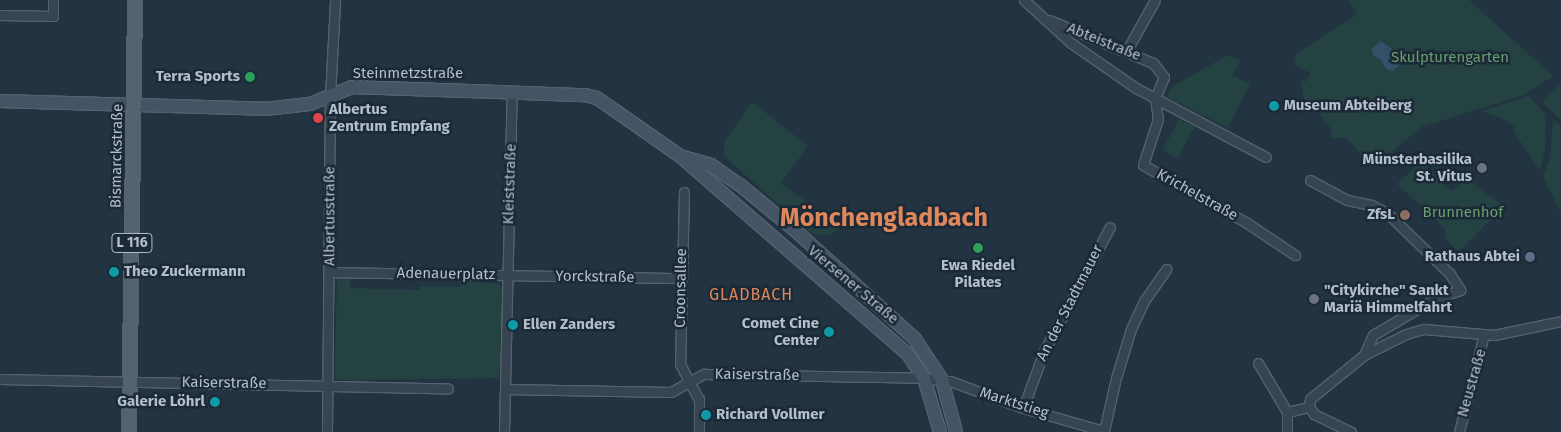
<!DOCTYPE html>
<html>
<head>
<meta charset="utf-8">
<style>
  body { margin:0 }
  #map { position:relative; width:1561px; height:432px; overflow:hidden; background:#223341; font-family:"Fira Sans",sans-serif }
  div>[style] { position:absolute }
  .green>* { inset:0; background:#254242; transform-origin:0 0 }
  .water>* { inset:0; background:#345069 }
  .roads { filter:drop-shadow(1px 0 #55626e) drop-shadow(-1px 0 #55626e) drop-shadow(0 1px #55626e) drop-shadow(0 -1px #55626e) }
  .minor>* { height:9px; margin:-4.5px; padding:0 4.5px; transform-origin:4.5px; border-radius:4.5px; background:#374451 }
  .secondary>* { height:12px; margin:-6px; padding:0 6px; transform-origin:6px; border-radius:6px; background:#455464 }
  .primary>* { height:14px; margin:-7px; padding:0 7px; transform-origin:7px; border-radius:7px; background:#556371 }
  .dots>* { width:14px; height:14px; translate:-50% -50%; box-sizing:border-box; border:2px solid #1c2936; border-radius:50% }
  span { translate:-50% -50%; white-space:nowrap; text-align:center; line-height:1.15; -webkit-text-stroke:5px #1c2936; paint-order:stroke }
  .shield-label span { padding:1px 4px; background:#1c2936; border:1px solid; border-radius:4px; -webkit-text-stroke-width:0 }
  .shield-label { font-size:14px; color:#b3bfcb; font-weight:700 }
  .street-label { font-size:15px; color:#b3bfcb }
  .park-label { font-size:15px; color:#689e6f }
  .poi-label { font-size:15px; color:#b3bfcb; font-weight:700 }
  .right { translate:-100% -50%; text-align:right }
  .left { translate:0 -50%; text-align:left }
  .neighbourhood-label { font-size:16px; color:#de875b; letter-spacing:1px }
  .town-label { font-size:25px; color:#de875b; font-weight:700 }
</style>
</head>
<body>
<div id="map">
  <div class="green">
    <i style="clip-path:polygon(1349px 0,1469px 0,1553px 76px,1524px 95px,1421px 127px,1384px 159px,1377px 158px,1370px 164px,1346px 138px,1330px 138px,1332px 129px,1322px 119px,1320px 111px,1306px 108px,1300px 79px,1306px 82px,1310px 73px,1294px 65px,1296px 54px,1357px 14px)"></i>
    <i style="clip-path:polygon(1228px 55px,1240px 60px,1233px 75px,1250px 84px,1228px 128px,1166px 97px,1173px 86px)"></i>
    <i style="clip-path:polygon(1561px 83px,1561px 120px,1542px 102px)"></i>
    <i style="clip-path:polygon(1529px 96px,1546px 115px,1545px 150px,1540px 171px,1513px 130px,1515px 127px,1503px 119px,1481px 111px)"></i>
    <i style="clip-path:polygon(752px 102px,808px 146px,781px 183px,840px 227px,831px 235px,811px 234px,724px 156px,724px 142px)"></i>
    <i style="left:1179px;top:119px;width:17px;height:35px;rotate:28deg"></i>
    <i style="clip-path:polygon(1553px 120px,1561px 126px,1561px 214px,1543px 177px,1550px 157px)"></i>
    <i style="clip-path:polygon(1424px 159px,1429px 164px,1427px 167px,1452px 191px,1465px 178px,1504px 206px,1459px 252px,1444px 237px,1447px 233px,1435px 219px,1397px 184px)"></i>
    <i style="clip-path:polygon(337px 275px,350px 276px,350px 288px,420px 290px,420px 286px,460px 287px,460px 280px,500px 284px,503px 291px,499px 378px,337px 380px,335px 370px)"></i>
  </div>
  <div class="water">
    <i style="clip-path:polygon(1381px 41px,1393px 50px,1401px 64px,1393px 71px,1386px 69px,1381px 60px,1373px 55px,1372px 48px)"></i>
  </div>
  <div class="roads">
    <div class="minor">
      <i style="left:1024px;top:0;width:64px;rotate:42.5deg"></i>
      <i style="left:1071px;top:43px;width:79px;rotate:34.7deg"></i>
      <i style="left:1136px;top:88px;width:147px;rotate:28deg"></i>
      <i style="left:0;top:15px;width:53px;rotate:1.1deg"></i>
      <i style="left:53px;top:16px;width:16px;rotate:-90deg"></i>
      <i style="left:1049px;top:20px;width:113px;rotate:22.5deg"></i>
      <i style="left:1153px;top:63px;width:18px;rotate:52deg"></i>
      <i style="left:1164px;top:77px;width:23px;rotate:113deg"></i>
      <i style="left:1127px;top:50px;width:57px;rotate:-60.8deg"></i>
      <i style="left:1155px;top:98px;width:21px;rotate:82deg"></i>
      <i style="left:1158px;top:119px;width:48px;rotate:108.1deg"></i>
      <i style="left:1143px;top:165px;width:119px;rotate:29.1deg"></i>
      <i style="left:1247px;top:223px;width:58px;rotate:33.7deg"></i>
      <i style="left:684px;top:192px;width:172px;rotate:91.3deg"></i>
      <i style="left:680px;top:364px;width:40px;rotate:62deg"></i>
      <i style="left:699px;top:399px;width:33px;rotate:90deg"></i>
      <i style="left:330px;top:272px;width:351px;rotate:1deg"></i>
      <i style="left:1364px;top:355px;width:47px;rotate:-26.6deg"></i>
      <i style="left:1406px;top:334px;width:19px;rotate:-16deg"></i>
      <i style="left:1424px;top:329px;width:70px;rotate:4.9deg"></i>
      <i style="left:1494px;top:335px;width:68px;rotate:-11.8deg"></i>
      <i style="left:1258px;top:363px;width:57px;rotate:59.4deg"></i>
      <i style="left:1287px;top:412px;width:20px;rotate:90deg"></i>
      <i style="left:1116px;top:378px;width:51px;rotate:-73deg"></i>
      <i style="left:1131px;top:329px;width:31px;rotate:-65deg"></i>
      <i style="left:1144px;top:301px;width:39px;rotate:-55deg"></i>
      <i style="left:0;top:379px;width:448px;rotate:1.2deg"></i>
      <i style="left:505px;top:389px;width:166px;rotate:1deg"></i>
      <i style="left:671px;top:392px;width:38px;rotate:-29deg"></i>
      <i style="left:704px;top:374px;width:220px;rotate:1deg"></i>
      <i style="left:924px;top:378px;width:26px;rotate:7deg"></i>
      <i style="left:950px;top:381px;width:78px;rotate:20.3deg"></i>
      <i style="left:1023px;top:408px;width:84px;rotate:15.9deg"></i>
      <i style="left:1104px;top:431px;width:50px;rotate:-77.3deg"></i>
      <i style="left:1309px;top:407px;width:8px;rotate:-83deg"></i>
      <i style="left:1310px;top:399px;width:70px;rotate:-39.2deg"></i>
      <i style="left:1364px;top:355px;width:22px;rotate:-66deg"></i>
      <i style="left:1373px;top:335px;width:71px;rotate:-30.5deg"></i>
      <i style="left:1434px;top:299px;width:28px;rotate:-19deg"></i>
      <i style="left:1460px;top:290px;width:19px;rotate:-122deg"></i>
      <i style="left:1450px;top:274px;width:88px;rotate:-135.9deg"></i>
      <i style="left:1387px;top:213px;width:18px;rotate:-153deg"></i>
      <i style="left:1371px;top:205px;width:25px;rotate:-168deg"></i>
      <i style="left:1347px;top:200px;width:42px;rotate:-151.6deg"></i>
      <i style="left:1309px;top:407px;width:9px;rotate:54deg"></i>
      <i style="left:1314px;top:414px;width:41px;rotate:25.9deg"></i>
      <i style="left:1023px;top:408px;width:61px;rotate:-69.8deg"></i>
      <i style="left:1044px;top:351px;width:140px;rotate:-62deg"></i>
      <i style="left:1287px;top:412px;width:23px;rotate:-13deg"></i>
      <i style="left:327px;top:432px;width:335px;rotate:-89.5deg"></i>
      <i style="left:330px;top:97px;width:97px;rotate:-87deg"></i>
      <i style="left:504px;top:432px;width:340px;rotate:-88.7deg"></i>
      <i style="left:1459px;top:432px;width:101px;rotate:-75.7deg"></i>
    </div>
    <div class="secondary">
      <i style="left:0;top:101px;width:265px;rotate:1.7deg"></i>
      <i style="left:265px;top:109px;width:45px;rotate:-6.3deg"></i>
      <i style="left:310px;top:104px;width:45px;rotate:-22deg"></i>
      <i style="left:352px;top:87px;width:233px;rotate:2deg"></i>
      <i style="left:585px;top:95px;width:12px;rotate:14deg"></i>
      <i style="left:597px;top:98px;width:101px;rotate:34.9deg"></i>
      <i style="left:680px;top:156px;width:301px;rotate:41deg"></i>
      <i style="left:907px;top:353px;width:30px;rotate:56deg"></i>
      <i style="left:924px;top:378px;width:56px;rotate:73.5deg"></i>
      <i style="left:680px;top:156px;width:32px;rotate:16deg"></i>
      <i style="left:711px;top:165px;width:35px;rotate:35deg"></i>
      <i style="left:740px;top:185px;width:74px;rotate:39.5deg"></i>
      <i style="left:797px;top:232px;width:159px;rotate:42.2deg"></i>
      <i style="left:915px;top:339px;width:49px;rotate:56.6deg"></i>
      <i style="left:942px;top:380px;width:54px;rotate:74.9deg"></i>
    </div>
    <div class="primary">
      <i style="left:129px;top:432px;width:432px;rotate:-89.2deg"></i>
    </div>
  </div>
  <div class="dots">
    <i style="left:250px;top:77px;background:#2e9e5b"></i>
    <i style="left:1274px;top:106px;background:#0f9aa8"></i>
    <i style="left:318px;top:118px;background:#e0444e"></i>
    <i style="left:1482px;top:168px;background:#6b7280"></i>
    <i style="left:1405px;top:215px;background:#8d6e63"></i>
    <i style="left:978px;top:248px;background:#2e9e5b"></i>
    <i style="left:1530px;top:257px;background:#5c6f8a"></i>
    <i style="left:114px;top:272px;background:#0f9aa8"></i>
    <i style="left:1314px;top:299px;background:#6b7280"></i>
    <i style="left:513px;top:325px;background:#0f9aa8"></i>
    <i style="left:829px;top:332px;background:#0f9aa8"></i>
    <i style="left:215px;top:402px;background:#0f9aa8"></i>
    <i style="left:706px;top:415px;background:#0f9aa8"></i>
  </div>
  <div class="shield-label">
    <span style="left:132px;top:243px">L 116</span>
  </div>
  <div class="street-label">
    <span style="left:1104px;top:42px;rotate:22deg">Abteistraße</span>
    <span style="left:408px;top:74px">Steinmetzstraße</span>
    <span style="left:117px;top:156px;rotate:-89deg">Bismarckstraße</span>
    <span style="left:510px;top:184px;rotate:-88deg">Kleiststraße</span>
    <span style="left:1197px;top:195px;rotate:29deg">Krichelstraße</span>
    <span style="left:330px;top:216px;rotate:-90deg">Albertusstraße</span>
    <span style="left:446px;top:274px;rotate:1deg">Adenauerplatz</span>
    <span style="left:595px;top:277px;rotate:1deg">Yorckstraße</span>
    <span style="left:853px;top:285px;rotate:40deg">Viersener Straße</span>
    <span style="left:681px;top:288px;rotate:-89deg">Croonsallee</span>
    <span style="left:1070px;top:303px;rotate:-63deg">An der Stadtmauer</span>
    <span style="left:757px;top:375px;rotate:1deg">Kaiserstraße</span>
    <span style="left:224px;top:383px;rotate:1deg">Kaiserstraße</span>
    <span style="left:1472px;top:383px;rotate:-74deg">Neustraße</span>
    <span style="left:1014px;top:403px;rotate:18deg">Marktstieg</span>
  </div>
  <div class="park-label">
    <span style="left:1450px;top:58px">Skulpturengarten</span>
    <span style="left:1463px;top:213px">Brunnenhof</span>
  </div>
  <div class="poi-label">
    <span class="right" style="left:240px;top:77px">Terra Sports</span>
    <span class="left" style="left:1284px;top:106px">Museum Abteiberg</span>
    <span class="left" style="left:329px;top:118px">Albertus<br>Zentrum Empfang</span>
    <span class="right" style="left:1472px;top:168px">Münsterbasilika<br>St. Vitus</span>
    <span class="right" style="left:1395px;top:215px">ZfsL</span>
    <span class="right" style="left:1520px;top:257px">Rathaus Abtei</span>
    <span style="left:978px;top:274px">Ewa Riedel<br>Pilates</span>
    <span class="left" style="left:124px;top:272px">Theo Zuckermann</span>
    <span class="left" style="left:1324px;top:299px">"Citykirche" Sankt<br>Mariä Himmelfahrt</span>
    <span class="right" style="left:819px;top:332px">Comet Cine<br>Center</span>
    <span class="left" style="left:523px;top:325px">Ellen Zanders</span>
    <span class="right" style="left:205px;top:402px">Galerie Löhrl</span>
    <span class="left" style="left:716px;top:415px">Richard Vollmer</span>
  </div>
  <div class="neighbourhood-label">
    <span style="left:751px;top:295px">GLADBACH</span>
  </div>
  <div class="town-label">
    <span style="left:884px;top:218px">Mönchengladbach</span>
  </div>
</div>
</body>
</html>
